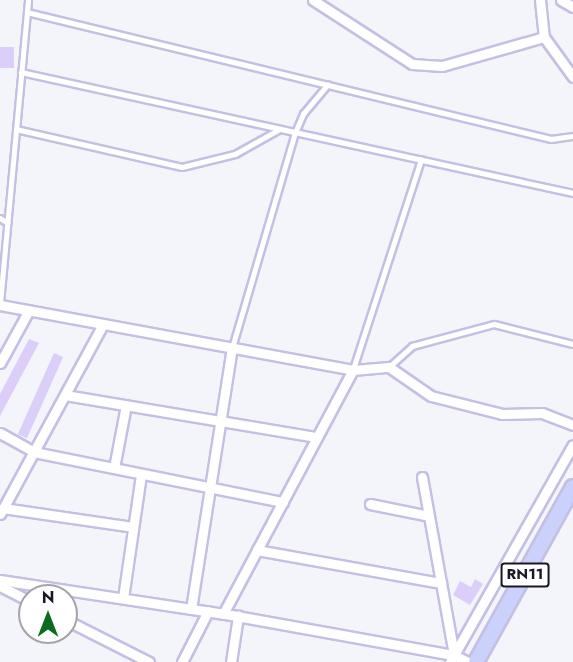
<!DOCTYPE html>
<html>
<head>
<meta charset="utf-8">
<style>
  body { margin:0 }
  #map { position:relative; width:573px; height:662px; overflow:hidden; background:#f4f4fb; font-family:Jost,sans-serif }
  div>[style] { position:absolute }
  .building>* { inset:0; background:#dbcef9; transform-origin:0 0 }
  .roads { filter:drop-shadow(2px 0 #c4c0e3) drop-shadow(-2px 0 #c4c0e3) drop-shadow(0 2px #c4c0e3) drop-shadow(0 -2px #c4c0e3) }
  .lane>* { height:4.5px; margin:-2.25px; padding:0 2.25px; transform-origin:2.25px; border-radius:2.25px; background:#fff }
  .street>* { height:9px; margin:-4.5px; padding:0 4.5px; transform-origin:4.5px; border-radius:4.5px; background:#fff }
  .primary>* { height:14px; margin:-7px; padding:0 7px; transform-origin:7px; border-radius:7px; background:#cad1fa }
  span { translate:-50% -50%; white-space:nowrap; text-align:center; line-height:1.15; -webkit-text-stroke:4.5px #fff; paint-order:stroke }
  .shield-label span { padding:2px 4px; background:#fff; border:2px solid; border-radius:4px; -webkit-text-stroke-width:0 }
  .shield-label { font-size:15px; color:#1a1825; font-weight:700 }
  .north { position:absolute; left:18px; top:584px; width:60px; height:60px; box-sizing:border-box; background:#fff; border:2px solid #a3a3a8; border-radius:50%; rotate:0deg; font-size:16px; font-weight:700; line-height:24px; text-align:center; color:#1a1825 }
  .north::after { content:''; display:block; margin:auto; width:21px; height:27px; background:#0b6d1b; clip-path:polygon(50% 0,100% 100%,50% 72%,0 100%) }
</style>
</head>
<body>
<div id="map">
  <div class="building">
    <i style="left:0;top:47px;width:14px;height:21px"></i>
    <i style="clip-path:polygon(29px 339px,39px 343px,0 416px,0 394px)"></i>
    <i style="left:54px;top:353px;width:10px;height:89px;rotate:24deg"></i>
    <i style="clip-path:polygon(475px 579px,483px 584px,470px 605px,453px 595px,460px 581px,471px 587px)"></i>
  </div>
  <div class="roads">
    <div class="lane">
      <i style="left:27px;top:12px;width:539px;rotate:13.62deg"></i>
      <i style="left:551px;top:139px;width:22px;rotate:-8deg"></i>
      <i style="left:21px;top:72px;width:565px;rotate:12.36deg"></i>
      <i style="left:16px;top:129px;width:170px;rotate:12.9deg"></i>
      <i style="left:182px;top:167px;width:55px;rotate:-13.8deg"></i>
      <i style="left:235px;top:154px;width:51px;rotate:-29.1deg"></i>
      <i style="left:0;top:218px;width:9px;rotate:32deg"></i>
      <i style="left:0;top:303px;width:304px;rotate:-84.7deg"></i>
      <i style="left:232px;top:348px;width:224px;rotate:-73.7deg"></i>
      <i style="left:295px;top:133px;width:21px;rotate:-67deg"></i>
      <i style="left:303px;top:114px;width:38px;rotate:-50deg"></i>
      <i style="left:389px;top:367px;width:31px;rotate:-42deg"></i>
      <i style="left:412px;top:346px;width:85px;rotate:-15deg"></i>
      <i style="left:494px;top:324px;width:81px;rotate:14.2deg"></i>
      <i style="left:353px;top:369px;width:220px;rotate:-72deg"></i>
    </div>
    <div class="street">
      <i style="left:313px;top:0;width:118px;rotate:32.9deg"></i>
      <i style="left:412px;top:64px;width:30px;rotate:4deg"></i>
      <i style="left:442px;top:66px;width:106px;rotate:-15.9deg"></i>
      <i style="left:540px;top:0;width:37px;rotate:84deg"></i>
      <i style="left:544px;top:37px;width:49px;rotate:54.1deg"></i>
      <i style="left:561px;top:0;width:14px;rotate:30deg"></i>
      <i style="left:0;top:305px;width:359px;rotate:10.4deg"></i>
      <i style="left:353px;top:370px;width:36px;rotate:-5deg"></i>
      <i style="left:389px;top:367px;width:51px;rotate:34.6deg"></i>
      <i style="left:431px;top:396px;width:73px;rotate:14.2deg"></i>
      <i style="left:502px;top:414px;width:40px;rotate:-1.4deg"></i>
      <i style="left:542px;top:413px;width:33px;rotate:21deg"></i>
      <i style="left:0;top:363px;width:60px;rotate:-61.3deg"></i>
      <i style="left:65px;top:395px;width:255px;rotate:9.5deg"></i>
      <i style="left:0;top:433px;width:39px;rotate:29deg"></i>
      <i style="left:34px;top:452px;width:254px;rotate:11.4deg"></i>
      <i style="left:114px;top:468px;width:64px;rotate:-79.2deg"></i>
      <i style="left:422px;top:477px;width:181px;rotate:79.8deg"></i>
      <i style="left:370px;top:504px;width:60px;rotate:11.5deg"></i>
      <i style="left:3px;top:508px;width:131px;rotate:8.3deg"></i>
      <i style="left:0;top:514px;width:216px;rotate:-61.5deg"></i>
      <i style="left:257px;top:550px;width:187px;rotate:10.2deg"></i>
      <i style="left:0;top:580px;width:234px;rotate:8.6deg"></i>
      <i style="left:231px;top:615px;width:227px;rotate:10.2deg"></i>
      <i style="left:454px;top:655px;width:16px;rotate:27deg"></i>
      <i style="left:0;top:586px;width:34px;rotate:27deg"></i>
      <i style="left:123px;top:598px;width:125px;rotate:-81.7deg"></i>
      <i style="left:191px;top:609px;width:264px;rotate:-81.1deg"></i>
      <i style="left:223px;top:614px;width:276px;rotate:-62deg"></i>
      <i style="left:66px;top:620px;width:93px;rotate:26.8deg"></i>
      <i style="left:182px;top:662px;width:57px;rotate:-63deg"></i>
      <i style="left:231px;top:662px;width:47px;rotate:-81.3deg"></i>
      <i style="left:450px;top:662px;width:249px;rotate:-60.5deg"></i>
    </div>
    <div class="primary">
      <i style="left:476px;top:662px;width:200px;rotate:-61deg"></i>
    </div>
  </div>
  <div class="shield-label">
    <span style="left:525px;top:575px">RN11</span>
  </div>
  <div class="north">N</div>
</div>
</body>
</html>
